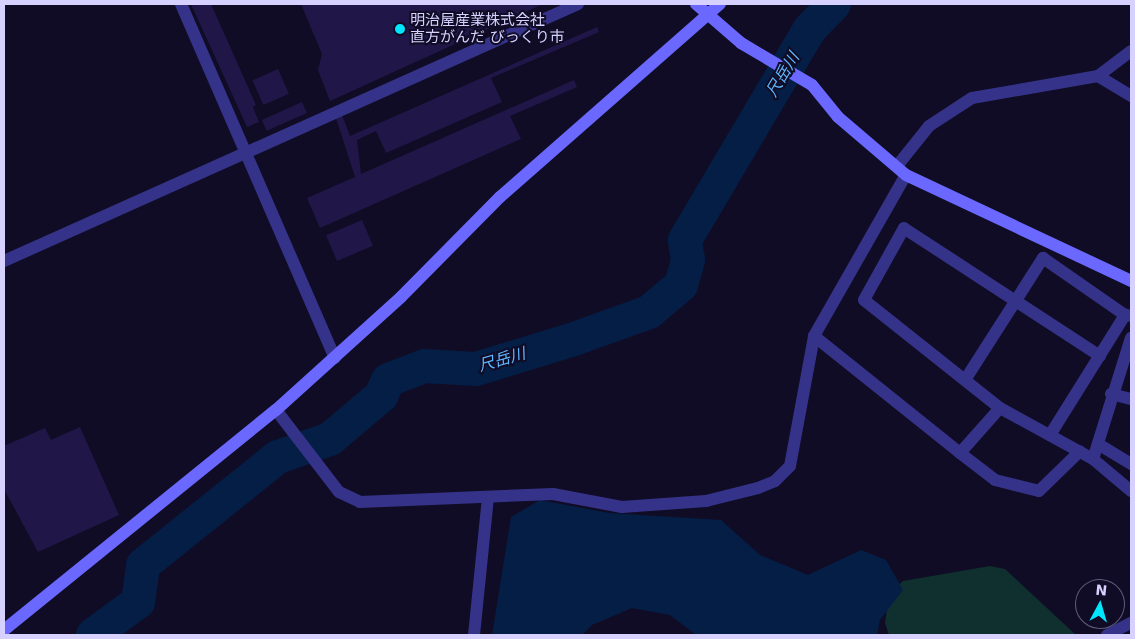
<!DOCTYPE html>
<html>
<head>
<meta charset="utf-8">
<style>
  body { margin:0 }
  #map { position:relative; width:1135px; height:639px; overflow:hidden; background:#100c25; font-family:"DejaVu Sans","Noto Sans JP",sans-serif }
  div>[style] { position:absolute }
  .green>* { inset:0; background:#0f302e }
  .water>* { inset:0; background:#051e46 }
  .river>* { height:34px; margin:-17px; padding:0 17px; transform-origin:17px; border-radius:17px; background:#051e46 }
  .building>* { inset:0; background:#201748; transform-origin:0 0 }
  .street>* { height:12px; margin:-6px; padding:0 6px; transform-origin:6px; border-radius:6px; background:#353389 }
  .secondary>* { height:12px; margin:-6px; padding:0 6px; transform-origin:6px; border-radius:6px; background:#6a68ff }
  .dots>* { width:14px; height:14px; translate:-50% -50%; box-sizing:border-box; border:2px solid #100c25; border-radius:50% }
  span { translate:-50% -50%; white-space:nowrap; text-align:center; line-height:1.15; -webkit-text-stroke:4px #100c25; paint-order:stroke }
  .poi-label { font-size:15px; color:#d6d1ff }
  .left { translate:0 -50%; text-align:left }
  .water-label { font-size:16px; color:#5fb7ff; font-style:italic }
  .frame { position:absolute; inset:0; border:5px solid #d6d1ff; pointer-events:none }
  .north { position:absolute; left:1075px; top:579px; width:50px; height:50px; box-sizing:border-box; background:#100c25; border:1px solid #5f5b7c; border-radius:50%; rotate:6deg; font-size:14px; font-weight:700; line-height:20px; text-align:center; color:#d6d1ff }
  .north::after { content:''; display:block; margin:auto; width:18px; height:22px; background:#00e6fc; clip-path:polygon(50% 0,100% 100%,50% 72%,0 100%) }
</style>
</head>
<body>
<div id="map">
  <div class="green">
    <i style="clip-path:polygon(990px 566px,1005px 569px,1076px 635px,889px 635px,885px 623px,889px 594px,903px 581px)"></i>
  </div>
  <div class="water">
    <i style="clip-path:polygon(540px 500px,609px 513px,721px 520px,760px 555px,808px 575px,861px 550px,886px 560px,903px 590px,880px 620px,877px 635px,696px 635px,670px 615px,632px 608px,592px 625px,582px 635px,492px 635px,511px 517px)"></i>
  </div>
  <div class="river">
    <i style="left:93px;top:635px;width:56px;rotate:-36.3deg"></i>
    <i style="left:138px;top:602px;width:37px;rotate:-82deg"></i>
    <i style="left:143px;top:565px;width:173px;rotate:-38.7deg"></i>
    <i style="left:278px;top:457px;width:55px;rotate:-19.1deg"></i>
    <i style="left:330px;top:439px;width:67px;rotate:-40.1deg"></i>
    <i style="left:381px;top:396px;width:17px;rotate:-66deg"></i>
    <i style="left:388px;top:380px;width:39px;rotate:-21deg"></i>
    <i style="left:424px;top:366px;width:52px;rotate:3.3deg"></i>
    <i style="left:476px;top:369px;width:102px;rotate:-17deg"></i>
    <i style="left:574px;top:339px;width:80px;rotate:-19.8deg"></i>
    <i style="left:649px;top:312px;width:42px;rotate:-40.2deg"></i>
    <i style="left:681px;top:285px;width:26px;rotate:-74deg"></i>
    <i style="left:688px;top:260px;width:20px;rotate:-99deg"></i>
    <i style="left:685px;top:240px;width:244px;rotate:-59.4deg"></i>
    <i style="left:809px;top:30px;width:36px;rotate:-46deg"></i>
  </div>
  <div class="building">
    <i style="clip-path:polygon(191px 4px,211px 4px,256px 105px,253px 107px,259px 122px,247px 127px)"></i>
    <i style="clip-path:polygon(301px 4px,543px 4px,330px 101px,318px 70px,322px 54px)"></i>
    <i style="clip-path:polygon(597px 27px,599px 32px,491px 78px,502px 102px,386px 153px,376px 131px,357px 140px,361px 174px,574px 80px,577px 87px,510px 116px,521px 139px,320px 228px,307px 198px,355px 177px,336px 118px,342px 115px,350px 136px)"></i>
    <i style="left:278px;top:69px;width:27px;height:28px;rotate:66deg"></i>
    <i style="left:302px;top:102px;width:12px;height:44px;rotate:66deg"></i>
    <i style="left:362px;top:220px;width:28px;height:39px;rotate:67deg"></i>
    <i style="clip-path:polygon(80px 427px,119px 515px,38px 552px,4px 489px,4px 446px,45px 428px,51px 440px)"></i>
  </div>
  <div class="street">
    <i style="left:181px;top:4px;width:386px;rotate:66.5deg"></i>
    <i style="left:1098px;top:76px;width:39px;rotate:31deg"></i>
    <i style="left:897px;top:166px;width:51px;rotate:-51.3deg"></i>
    <i style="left:929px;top:126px;width:51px;rotate:-33.1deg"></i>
    <i style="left:972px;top:98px;width:128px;rotate:-9.9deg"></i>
    <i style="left:1098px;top:76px;width:41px;rotate:-37.1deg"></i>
    <i style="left:4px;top:261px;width:629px;rotate:-24.12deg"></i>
    <i style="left:814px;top:336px;width:187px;rotate:38.7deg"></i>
    <i style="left:960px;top:453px;width:60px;rotate:-48.4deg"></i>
    <i style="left:1100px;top:356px;width:234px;rotate:-146.9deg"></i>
    <i style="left:904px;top:228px;width:82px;rotate:119.1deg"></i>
    <i style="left:864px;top:300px;width:174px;rotate:38.5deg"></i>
    <i style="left:1000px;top:408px;width:106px;rotate:28.7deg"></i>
    <i style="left:1093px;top:459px;width:50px;rotate:40.1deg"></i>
    <i style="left:965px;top:380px;width:145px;rotate:-57.4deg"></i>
    <i style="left:1043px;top:258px;width:100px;rotate:34.8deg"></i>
    <i style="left:1111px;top:394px;width:21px;rotate:14deg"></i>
    <i style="left:276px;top:410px;width:103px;rotate:52.5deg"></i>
    <i style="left:339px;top:492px;width:23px;rotate:25deg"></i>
    <i style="left:360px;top:502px;width:193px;rotate:-2.4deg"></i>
    <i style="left:553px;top:494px;width:70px;rotate:10.7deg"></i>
    <i style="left:622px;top:507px;width:84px;rotate:-4.1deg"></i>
    <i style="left:706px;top:501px;width:54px;rotate:-14deg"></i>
    <i style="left:758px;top:488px;width:18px;rotate:-22deg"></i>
    <i style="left:775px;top:481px;width:21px;rotate:-45deg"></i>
    <i style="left:790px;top:466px;width:132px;rotate:-79.5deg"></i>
    <i style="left:814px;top:336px;width:185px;rotate:-60.3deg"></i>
    <i style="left:1050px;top:435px;width:142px;rotate:-58deg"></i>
    <i style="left:1125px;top:315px;width:6px;rotate:9deg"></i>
    <i style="left:1098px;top:444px;width:39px;rotate:31deg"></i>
    <i style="left:960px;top:453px;width:44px;rotate:37.6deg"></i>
    <i style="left:995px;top:480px;width:45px;rotate:14deg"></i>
    <i style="left:1039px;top:491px;width:57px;rotate:-44.3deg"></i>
    <i style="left:1093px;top:459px;width:127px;rotate:-72.6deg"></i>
    <i style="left:474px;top:635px;width:138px;rotate:-84.2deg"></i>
    <i style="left:1107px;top:635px;width:27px;rotate:-27deg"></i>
  </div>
  <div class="secondary">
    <i style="left:696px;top:4px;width:60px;rotate:40.9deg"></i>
    <i style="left:741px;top:43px;width:82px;rotate:30.6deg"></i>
    <i style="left:812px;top:85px;width:41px;rotate:50.9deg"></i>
    <i style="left:838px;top:117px;width:89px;rotate:40.5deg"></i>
    <i style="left:906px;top:175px;width:249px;rotate:25.2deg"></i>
    <i style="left:4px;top:630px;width:350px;rotate:-39deg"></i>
    <i style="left:276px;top:410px;width:169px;rotate:-42.1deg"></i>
    <i style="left:401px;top:297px;width:141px;rotate:-45.3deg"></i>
    <i style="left:500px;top:197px;width:293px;rotate:-41.3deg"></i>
  </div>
  <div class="dots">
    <i style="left:400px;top:29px;background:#00e6fc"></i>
  </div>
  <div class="poi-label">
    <span class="left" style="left:410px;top:29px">明治屋産業株式会社<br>直方がんだ びっくり市</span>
  </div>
  <div class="water-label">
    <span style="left:783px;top:75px;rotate:-59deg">尺岳川</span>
    <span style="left:502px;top:360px;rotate:-16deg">尺岳川</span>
  </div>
  <div class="frame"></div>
  <div class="north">N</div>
</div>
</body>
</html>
